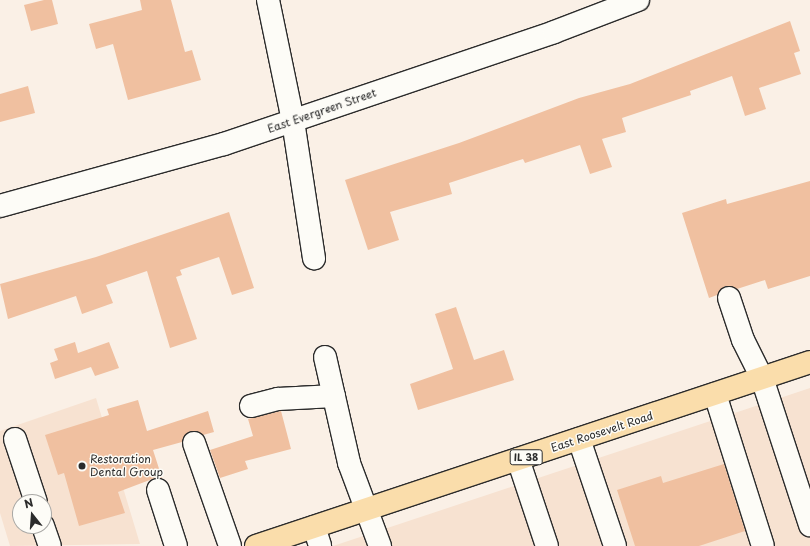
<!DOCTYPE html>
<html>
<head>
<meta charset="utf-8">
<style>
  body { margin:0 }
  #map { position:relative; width:810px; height:546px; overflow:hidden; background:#faf0e6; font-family:"Playpen Sans",sans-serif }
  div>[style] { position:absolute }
  .built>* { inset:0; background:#f7e2d1 }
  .building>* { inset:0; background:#f0c0a0 }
  .roads { filter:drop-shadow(1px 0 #2b2b2b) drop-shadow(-1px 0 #2b2b2b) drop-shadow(0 1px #2b2b2b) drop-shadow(0 -1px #2b2b2b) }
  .minor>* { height:22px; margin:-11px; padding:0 11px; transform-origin:11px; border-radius:11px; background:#fdfcf7 }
  .major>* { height:22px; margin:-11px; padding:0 11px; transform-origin:11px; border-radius:11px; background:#faddab }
  .dots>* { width:11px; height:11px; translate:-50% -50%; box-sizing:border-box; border:2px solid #fdfcf7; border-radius:50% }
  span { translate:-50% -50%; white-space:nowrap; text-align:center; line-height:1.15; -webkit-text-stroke:3px #fdfcf7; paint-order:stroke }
  .shield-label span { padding:1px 3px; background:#fdfcf7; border:1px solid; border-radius:3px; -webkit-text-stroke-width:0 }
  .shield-label { font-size:10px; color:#2b2b2b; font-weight:700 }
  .street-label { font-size:11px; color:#2b2b2b }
  .poi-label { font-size:11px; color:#2b2b2b }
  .left { translate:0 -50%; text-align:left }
  .north { position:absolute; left:12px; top:494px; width:40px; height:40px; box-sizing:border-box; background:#fdfcf7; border:1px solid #a9a8a5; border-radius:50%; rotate:343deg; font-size:11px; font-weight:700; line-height:16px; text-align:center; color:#2b2b2b }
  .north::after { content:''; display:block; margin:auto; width:14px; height:18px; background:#2b2b2b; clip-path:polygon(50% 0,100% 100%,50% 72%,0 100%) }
</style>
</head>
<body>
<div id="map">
  <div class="built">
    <i style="clip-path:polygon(810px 388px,810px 546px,333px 546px)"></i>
    <i style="clip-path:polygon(evenodd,96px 398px,140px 544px,10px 546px,0 513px,0 431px,96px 398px,20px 502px,44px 502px,44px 526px,20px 526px,20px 502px)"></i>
  </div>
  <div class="building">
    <i style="clip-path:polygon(44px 0,52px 0,58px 24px,31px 31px,24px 5px)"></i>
    <i style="clip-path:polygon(140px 0,171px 0,185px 52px,192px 50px,201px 80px,128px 100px,113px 44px,96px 49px,89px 24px,142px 10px)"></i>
    <i style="clip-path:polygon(790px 21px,800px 51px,794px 53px,801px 74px,759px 88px,766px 109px,745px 116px,732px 76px,690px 91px,691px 95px,622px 118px,626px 132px,602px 139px,612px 167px,590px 174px,580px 145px,525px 163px,523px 159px,449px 183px,452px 194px,390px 212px,399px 240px,368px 250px,345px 180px,459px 143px,579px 98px,630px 84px)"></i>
    <i style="clip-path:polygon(28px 86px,35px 113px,0 122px,0 94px)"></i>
    <i style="clip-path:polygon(810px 181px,810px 276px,768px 289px,765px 280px,737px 289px,725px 286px,717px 295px,709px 298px,682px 213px,726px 199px,727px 204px)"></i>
    <i style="clip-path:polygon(229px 212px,254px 288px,232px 295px,219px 257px,180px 270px,182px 275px,176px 277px,197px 339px,170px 348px,147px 271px,106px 285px,113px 303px,82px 314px,76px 296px,8px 319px,0 284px,96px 257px)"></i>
    <i style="clip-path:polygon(456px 307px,474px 360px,504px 350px,514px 380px,418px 410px,410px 384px,453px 369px,435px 314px)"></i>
    <i style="clip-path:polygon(75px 342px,78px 353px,109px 342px,119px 368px,95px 376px,91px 367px,55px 379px,50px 363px,58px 360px,54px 349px)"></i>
    <i style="clip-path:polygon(138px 400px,147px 431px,208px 411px,214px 432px,203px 435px,190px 431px,182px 442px,153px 450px,162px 478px,155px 478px,118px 492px,125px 513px,79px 526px,64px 473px,58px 475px,45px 435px,109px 415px,107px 409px)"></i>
    <i style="clip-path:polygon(281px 411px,291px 449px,245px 461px,248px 469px,220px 478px,210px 450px,253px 436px,248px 419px)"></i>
    <i style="clip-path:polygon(724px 464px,745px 531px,699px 546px,635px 546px,617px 490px,661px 476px,663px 483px)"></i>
  </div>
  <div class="roads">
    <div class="minor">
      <i style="left:268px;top:0;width:124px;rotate:78.3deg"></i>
      <i style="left:293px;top:121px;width:139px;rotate:81.3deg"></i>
      <i style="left:0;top:206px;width:232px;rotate:-15.5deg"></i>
      <i style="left:224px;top:144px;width:348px;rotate:-18.7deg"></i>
      <i style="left:554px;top:32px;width:90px;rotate:-20.9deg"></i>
      <i style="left:729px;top:298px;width:44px;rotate:71.6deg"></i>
      <i style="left:743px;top:340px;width:42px;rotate:63.4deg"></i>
      <i style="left:762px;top:378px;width:155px;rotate:71.9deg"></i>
      <i style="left:325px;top:357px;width:109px;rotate:77.2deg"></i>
      <i style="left:349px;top:463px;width:89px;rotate:69.5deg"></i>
      <i style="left:715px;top:394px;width:159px;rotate:72.5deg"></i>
      <i style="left:251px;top:406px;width:28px;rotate:-15deg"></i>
      <i style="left:278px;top:399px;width:56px;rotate:-3.1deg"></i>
      <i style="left:15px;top:439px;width:66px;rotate:71.6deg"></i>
      <i style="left:579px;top:439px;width:113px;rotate:71.4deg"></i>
      <i style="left:194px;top:443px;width:109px;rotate:70.7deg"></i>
      <i style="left:518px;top:459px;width:92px;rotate:71.6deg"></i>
      <i style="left:158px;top:490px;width:59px;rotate:72.2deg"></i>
      <i style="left:43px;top:526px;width:21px;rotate:71deg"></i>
      <i style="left:314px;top:527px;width:20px;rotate:72deg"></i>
    </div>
    <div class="major">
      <i style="left:256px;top:546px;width:584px;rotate:-18.37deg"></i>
    </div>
  </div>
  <div class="dots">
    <i style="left:82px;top:466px;background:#2b2b2b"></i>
  </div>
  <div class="shield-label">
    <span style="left:526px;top:457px">IL 38</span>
  </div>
  <div class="street-label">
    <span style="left:322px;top:111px;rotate:-19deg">East Evergreen Street</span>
    <span style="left:602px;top:432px;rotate:-18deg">East Roosevelt Road</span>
  </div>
  <div class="poi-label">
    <span class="left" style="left:90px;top:466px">Restoration<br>Dental Group</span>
  </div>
  <div class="north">N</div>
</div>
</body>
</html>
